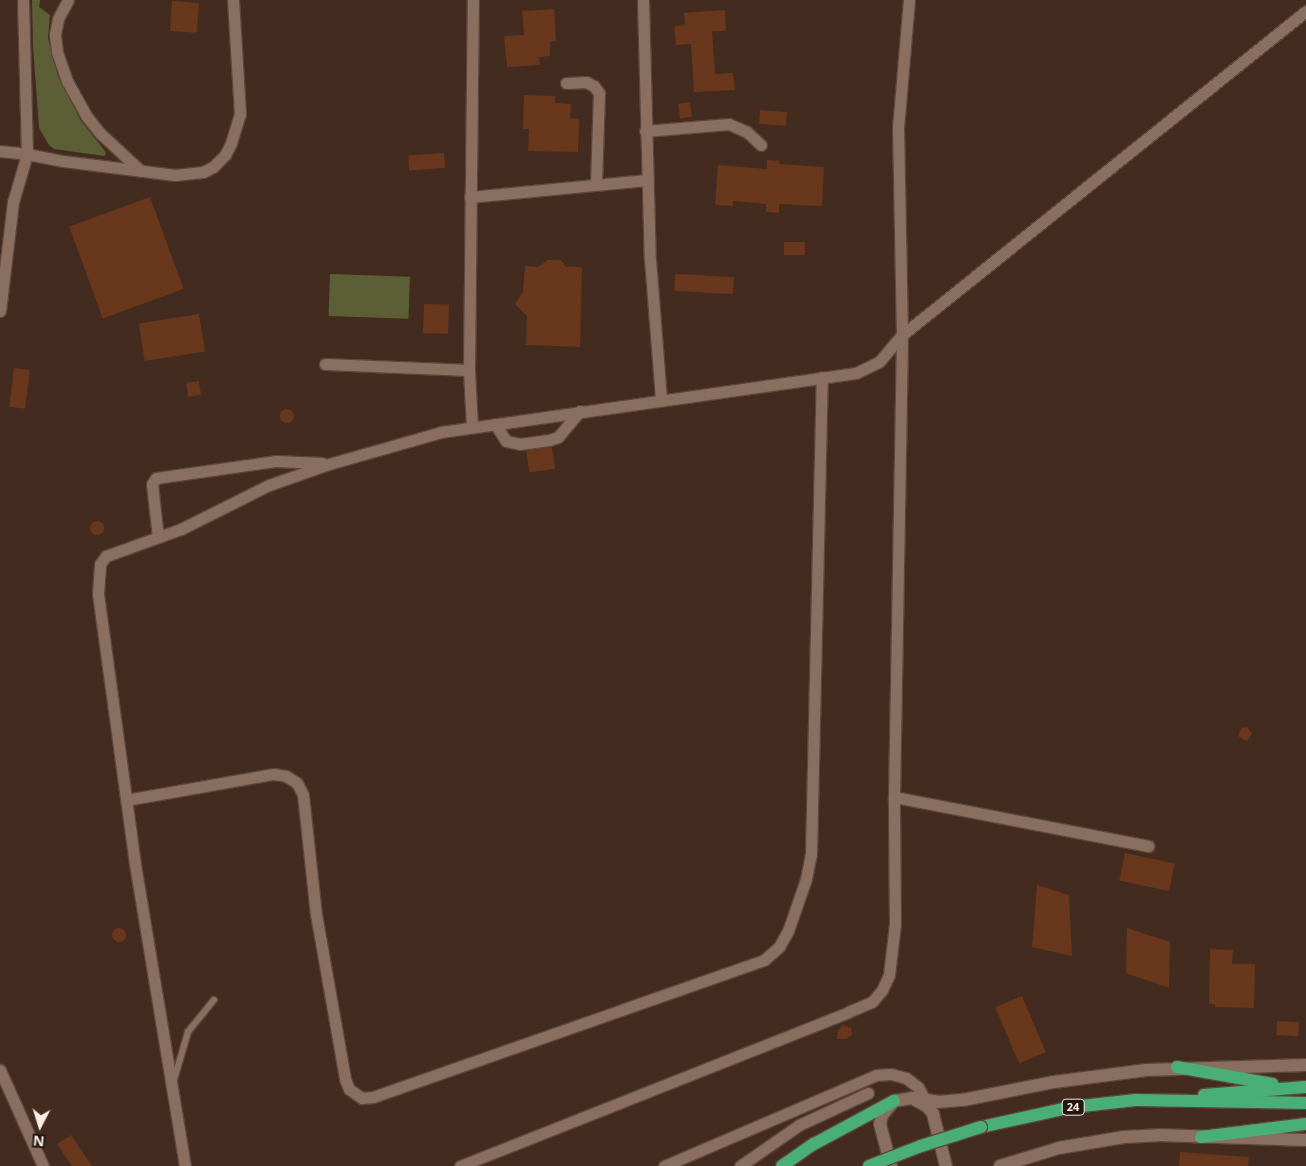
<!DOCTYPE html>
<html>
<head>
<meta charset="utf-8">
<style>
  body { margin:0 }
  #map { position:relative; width:1306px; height:1166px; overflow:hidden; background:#432b1f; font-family:"Open Sans",sans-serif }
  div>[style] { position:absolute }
  .green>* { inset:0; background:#5c5e36; transform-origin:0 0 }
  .building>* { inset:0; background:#69371b; transform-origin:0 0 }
  .round { border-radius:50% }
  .roads { filter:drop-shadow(1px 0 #5c473c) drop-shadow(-1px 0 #5c473c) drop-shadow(0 1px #5c473c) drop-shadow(0 -1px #5c473c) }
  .service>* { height:5.5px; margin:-2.75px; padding:0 2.75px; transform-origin:2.75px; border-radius:2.75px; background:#8a6e60 }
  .minor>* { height:11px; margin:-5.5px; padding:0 5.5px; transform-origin:5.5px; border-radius:5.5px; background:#8a6e60 }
  .tertiary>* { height:12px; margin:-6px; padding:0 6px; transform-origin:6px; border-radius:6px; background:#8a6e60 }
  .secondary>* { height:12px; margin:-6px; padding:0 6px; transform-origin:6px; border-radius:6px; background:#8a6e60 }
  .primary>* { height:12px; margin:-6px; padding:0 6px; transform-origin:6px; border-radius:6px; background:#4aae77 }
  .bridges { filter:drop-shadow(1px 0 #5c473c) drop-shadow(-1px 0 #5c473c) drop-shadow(0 1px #5c473c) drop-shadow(0 -1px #5c473c) }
  .primary-bridge>* { height:12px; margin:-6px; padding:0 6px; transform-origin:6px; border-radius:6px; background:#4aae77 }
  span { translate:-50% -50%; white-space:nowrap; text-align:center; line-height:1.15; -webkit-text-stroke:4px #221711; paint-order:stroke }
  .shield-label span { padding:1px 4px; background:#221711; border:1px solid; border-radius:4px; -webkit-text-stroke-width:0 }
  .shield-label { font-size:11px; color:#fdede4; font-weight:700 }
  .north { position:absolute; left:15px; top:1101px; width:50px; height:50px; -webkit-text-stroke:4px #221711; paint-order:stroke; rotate:185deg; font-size:14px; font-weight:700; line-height:20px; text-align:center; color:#fdede4 }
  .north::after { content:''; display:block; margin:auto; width:18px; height:22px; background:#fdede4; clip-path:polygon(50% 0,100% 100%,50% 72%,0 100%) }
</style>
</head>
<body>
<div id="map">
  <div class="green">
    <i style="clip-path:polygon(32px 0,40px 0,39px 7px,50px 15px,48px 38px,58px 76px,81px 121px,105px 151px,106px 154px,104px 156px,54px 149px,49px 145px,39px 128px,33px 46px)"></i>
    <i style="left:330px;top:274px;width:80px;height:42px;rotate:2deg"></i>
  </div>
  <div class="building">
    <i style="left:172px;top:1px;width:27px;height:30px;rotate:4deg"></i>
    <i style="clip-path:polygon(554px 9px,556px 41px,550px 42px,550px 56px,539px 57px,540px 65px,507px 67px,504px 36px,524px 35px,522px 11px)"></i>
    <i style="clip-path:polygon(725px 10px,726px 31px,712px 31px,715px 74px,733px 73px,735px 90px,694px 92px,691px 44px,676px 45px,674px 26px,685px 25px,684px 13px)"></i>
    <i style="clip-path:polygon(524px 95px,555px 96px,555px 103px,571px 104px,570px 118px,579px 119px,578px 152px,528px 151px,529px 129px,523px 129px)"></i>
    <i style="left:690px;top:102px;width:15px;height:12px;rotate:82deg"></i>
    <i style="left:760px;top:110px;width:27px;height:14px;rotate:4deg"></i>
    <i style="left:444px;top:153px;width:15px;height:36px;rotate:86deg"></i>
    <i style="clip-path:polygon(767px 160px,780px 161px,779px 164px,824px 167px,822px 206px,779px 204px,779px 213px,766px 212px,766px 204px,733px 201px,733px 206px,715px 205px,718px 165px,767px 169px)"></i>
    <i style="left:150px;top:197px;width:98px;height:86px;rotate:70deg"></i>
    <i style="left:784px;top:242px;width:21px;height:13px"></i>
    <i style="clip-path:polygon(548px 260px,561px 260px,566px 267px,582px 267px,580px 347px,526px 345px,527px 316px,515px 304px,523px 292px,525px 266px,538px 267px)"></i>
    <i style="left:675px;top:274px;width:59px;height:17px;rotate:3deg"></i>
    <i style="left:424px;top:304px;width:25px;height:29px;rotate:2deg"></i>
    <i style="left:199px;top:314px;width:38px;height:61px;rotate:81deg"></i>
    <i style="left:14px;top:368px;width:16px;height:39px;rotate:7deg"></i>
    <i style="left:199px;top:381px;width:14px;height:13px;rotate:82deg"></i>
    <i class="round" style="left:280px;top:409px;width:14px;height:14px"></i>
    <i style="left:552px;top:447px;width:22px;height:26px;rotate:82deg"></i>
    <i class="round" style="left:90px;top:521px;width:14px;height:14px"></i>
    <i style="clip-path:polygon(1247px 727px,1252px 734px,1247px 741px,1238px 736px,1241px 728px)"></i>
    <i style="left:1125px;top:853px;width:51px;height:28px;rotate:12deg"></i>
    <i style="clip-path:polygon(1037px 885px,1069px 895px,1072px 956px,1032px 947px)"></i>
    <i class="round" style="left:112px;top:928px;width:14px;height:14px"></i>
    <i style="clip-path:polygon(1127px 928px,1170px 942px,1169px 988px,1126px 973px)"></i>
    <i style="clip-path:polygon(1210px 949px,1233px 950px,1232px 964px,1255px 964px,1254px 1008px,1215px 1007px,1215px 1004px,1209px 1004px)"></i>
    <i style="left:1022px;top:996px;width:61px;height:29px;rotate:67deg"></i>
    <i style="left:1277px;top:1021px;width:22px;height:14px;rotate:3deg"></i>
    <i style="clip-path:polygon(843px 1025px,851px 1028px,852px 1035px,846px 1039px,837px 1039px,838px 1030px)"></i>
    <i style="clip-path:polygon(71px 1135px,92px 1166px,72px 1166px,57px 1144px)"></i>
    <i style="clip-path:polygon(1180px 1152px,1249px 1157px,1248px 1166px,1179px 1166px)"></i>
  </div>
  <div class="roads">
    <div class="service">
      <i style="left:174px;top:1080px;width:50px;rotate:-73.7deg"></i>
      <i style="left:188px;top:1032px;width:41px;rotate:-50.9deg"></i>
    </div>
    <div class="minor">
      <i style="left:68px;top:0;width:21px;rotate:118deg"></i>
      <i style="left:58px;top:19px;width:16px;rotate:101deg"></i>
      <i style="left:55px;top:35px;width:17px;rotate:83deg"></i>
      <i style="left:57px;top:52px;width:31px;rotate:71deg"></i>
      <i style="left:67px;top:81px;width:41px;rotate:60.9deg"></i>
      <i style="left:87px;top:117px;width:22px;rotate:51deg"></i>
      <i style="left:101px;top:134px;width:54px;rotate:42.8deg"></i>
      <i style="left:643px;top:0;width:259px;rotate:88.5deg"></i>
      <i style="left:650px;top:259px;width:141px;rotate:85.5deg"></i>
      <i style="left:566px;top:83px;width:20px;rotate:-3deg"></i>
      <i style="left:586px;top:82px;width:9px;rotate:27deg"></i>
      <i style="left:594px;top:86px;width:9px;rotate:54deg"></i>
      <i style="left:599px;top:93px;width:92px;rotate:91.9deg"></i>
      <i style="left:645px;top:131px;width:84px;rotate:-4.8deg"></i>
      <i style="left:729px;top:124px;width:20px;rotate:24deg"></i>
      <i style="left:747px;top:132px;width:19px;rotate:43deg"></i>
      <i style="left:0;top:151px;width:27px;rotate:6deg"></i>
      <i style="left:27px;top:154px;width:154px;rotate:-91.5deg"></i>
      <i style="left:470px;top:197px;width:177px;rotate:-5.5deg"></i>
      <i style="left:0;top:311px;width:110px;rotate:-83.2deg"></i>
      <i style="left:13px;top:202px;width:50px;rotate:-73.7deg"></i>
      <i style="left:27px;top:154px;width:37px;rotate:11deg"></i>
      <i style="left:63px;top:161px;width:113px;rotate:7.1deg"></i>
      <i style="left:175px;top:175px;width:28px;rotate:-6deg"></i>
      <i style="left:203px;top:172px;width:11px;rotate:-27deg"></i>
      <i style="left:213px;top:167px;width:17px;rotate:-45deg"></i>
      <i style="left:225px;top:155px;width:13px;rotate:-63deg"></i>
      <i style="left:231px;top:143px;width:30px;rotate:-73deg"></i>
      <i style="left:240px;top:114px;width:114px;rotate:-93.5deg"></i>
      <i style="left:325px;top:364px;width:144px;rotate:2.4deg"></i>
      <i style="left:495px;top:424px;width:20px;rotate:57deg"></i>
      <i style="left:506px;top:441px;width:14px;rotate:12deg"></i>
      <i style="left:520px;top:444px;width:29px;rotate:-8deg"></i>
      <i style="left:549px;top:440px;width:9px;rotate:-18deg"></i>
      <i style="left:558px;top:437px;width:34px;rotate:-50deg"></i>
      <i style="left:472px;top:426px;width:56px;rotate:-93.1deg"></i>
      <i style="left:469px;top:370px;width:370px;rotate:-89.4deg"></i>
      <i style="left:158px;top:537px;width:53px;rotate:-96.5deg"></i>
      <i style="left:152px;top:484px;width:7px;rotate:-56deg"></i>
      <i style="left:156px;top:478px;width:120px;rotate:-8.1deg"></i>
      <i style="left:275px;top:461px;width:47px;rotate:2.4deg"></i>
      <i style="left:894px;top:797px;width:259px;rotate:10.9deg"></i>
      <i style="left:126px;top:800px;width:150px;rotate:-10deg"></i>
      <i style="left:274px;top:774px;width:12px;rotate:9deg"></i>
      <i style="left:286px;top:776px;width:13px;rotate:32deg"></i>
      <i style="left:297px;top:783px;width:13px;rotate:63deg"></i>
      <i style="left:303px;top:795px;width:120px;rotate:83.8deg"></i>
      <i style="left:316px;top:914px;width:168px;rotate:80deg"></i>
      <i style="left:345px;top:1079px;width:11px;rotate:68deg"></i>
      <i style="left:349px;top:1089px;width:16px;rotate:35deg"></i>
      <i style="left:362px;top:1098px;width:11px;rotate:-5deg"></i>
      <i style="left:373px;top:1097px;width:414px;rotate:-19.3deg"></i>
      <i style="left:764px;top:960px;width:20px;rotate:-41deg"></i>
      <i style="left:779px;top:947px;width:18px;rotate:-61deg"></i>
      <i style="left:788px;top:931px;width:55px;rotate:-70.9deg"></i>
      <i style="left:806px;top:879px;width:25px;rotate:-79deg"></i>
      <i style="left:811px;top:854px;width:477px;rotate:-88.7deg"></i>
      <i style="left:0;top:1070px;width:105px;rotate:65.9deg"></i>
      <i style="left:185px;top:1166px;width:306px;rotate:-99.4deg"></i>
      <i style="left:135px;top:864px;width:273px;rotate:-97.8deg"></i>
      <i style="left:98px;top:594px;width:30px;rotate:-86deg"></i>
      <i style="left:100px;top:564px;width:10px;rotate:-53deg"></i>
      <i style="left:106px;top:556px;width:80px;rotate:-19.8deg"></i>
      <i style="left:181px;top:529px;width:98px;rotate:-26.6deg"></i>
      <i style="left:269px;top:485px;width:64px;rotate:-19.3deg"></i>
      <i style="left:329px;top:464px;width:116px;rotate:-15.9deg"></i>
      <i style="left:441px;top:432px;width:419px;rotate:-8.1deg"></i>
      <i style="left:856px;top:373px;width:25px;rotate:-26deg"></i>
      <i style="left:879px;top:362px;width:35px;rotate:-50deg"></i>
      <i style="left:902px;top:335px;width:207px;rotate:-91.1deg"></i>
      <i style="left:898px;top:128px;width:128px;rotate:-85.1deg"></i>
      <i style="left:460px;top:1166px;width:417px;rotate:-21.6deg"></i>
      <i style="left:848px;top:1012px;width:26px;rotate:-23deg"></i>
      <i style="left:872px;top:1002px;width:16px;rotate:-50deg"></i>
      <i style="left:882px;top:990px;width:17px;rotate:-65deg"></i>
      <i style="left:889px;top:975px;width:51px;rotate:-83.3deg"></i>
      <i style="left:895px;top:924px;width:127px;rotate:-90.5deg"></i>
      <i style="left:894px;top:797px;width:462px;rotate:-89deg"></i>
      <i style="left:902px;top:335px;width:518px;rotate:-38.73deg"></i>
      <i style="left:664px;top:1166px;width:231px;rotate:-23.2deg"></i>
      <i style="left:876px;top:1075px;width:15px;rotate:-4deg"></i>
      <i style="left:891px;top:1074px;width:16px;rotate:15deg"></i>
      <i style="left:906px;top:1078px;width:15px;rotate:37deg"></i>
      <i style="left:918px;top:1087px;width:21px;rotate:62deg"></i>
      <i style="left:740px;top:1166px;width:72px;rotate:-34.8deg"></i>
      <i style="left:799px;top:1125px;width:76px;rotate:-24.9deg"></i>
    </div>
    <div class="tertiary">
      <i style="left:914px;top:1098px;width:24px;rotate:9deg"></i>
      <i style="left:938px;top:1102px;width:25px;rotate:-5deg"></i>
      <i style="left:963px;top:1100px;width:93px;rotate:-11.2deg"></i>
      <i style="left:1054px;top:1082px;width:93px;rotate:-7.4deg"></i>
      <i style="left:1146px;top:1070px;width:160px;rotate:-1.8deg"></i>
      <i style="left:1000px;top:1166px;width:62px;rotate:-17deg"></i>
      <i style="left:1059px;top:1148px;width:66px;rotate:-9.6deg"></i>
      <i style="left:1124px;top:1137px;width:34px;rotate:-3deg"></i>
      <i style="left:1158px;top:1135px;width:148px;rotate:1.9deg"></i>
    </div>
    <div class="secondary">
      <i style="left:891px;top:1166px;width:43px;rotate:-104.7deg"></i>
      <i style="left:880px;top:1124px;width:9px;rotate:-77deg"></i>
      <i style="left:882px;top:1115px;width:18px;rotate:-49deg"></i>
      <i style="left:894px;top:1101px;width:18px;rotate:-9deg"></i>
      <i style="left:912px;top:1098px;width:18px;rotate:29deg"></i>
      <i style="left:928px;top:1107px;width:9px;rotate:54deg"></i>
      <i style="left:933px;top:1114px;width:54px;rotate:76deg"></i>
    </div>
    <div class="primary">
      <i style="left:1177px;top:1067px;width:97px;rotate:10.1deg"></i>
      <i style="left:1204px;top:1095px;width:102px;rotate:-4.5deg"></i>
      <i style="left:981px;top:1127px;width:94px;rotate:-12.3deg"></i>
      <i style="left:1073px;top:1107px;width:63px;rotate:-6.3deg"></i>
      <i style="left:1136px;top:1100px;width:170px;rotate:1deg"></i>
      <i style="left:1201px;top:1137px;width:106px;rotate:-7.1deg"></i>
      <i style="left:782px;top:1166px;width:39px;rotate:-35deg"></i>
      <i style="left:814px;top:1144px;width:91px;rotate:-28.3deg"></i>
    </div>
  </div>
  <div class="bridges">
    <div class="primary-bridge">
      <i style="left:869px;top:1166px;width:56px;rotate:-21deg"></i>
      <i style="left:921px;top:1146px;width:63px;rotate:-17.6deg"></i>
    </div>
  </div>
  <div class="shield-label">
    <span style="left:1073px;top:1107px">24</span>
  </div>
  <div class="north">N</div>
</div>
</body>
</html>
